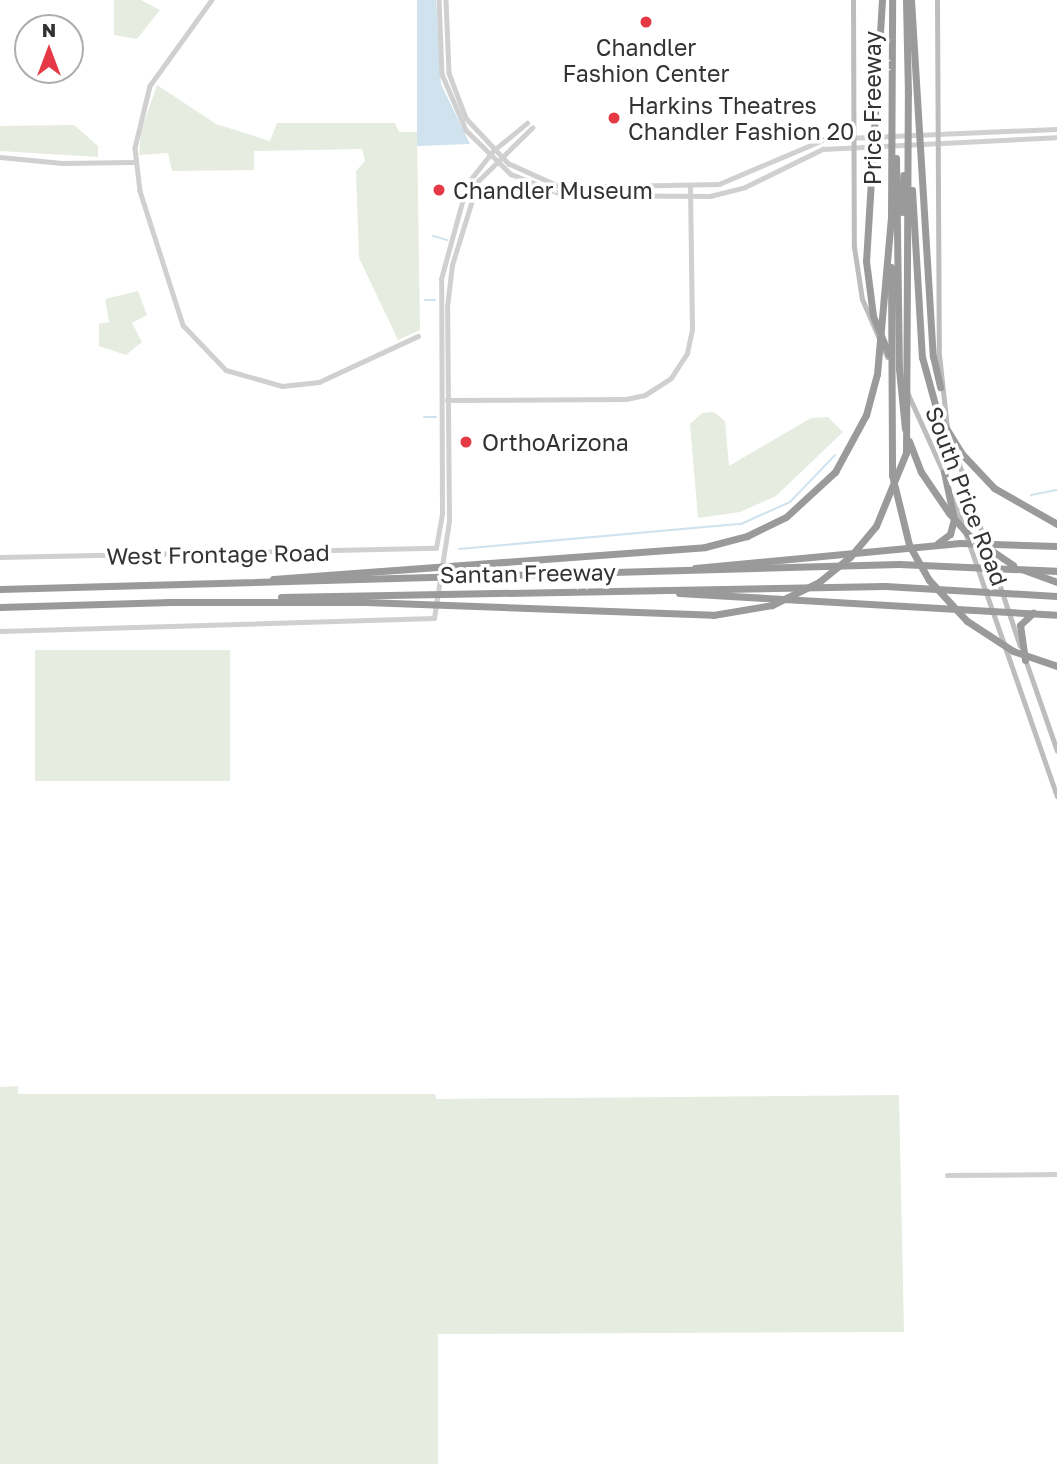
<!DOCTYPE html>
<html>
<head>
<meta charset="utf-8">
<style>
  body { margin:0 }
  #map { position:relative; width:1057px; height:1464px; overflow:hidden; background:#fff; font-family:"Golos Text",sans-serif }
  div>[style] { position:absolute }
  .green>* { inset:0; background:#e6ecdf; transform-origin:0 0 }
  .water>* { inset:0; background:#cfe2ee }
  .stream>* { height:2px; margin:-1px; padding:0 1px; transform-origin:1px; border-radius:1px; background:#cfe2ee }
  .tertiary>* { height:4.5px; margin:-2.25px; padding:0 2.25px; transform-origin:2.25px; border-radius:2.25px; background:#d0d0d0 }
  .secondary>* { height:5px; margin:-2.5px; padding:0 2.5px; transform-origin:2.5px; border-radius:2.5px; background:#bdbdbd }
  .motorway>* { height:7px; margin:-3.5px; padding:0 3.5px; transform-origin:3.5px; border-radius:3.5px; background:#9a9a9a }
  .dots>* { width:19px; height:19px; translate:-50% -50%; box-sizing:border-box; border:4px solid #fff; border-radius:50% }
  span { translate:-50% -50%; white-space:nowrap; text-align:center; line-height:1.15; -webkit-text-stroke:7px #fff; paint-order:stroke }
  .poi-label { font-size:23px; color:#333 }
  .left { translate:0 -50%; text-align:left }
  .street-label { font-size:23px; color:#333 }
  .north { position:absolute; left:14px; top:14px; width:70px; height:70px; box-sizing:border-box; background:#fff; border:2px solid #adadad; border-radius:50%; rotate:0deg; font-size:19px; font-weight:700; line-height:28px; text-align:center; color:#333 }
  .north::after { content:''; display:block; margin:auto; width:24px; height:32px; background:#e63946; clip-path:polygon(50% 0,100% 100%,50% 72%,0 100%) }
</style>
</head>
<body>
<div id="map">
  <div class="green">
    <i style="clip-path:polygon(114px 0,141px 0,160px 10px,137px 39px,114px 35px)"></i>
    <i style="clip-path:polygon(157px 85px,216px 124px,270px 141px,277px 123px,395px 123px,399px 132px,417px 132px,420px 330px,398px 340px,359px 258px,356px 171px,365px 161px,362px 149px,254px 151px,254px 170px,172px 171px,168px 153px,139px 155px,141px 131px)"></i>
    <i style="clip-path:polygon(74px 125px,98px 146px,98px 157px,0 151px,0 126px)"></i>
    <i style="clip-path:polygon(138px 291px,147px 315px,132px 323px,142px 342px,126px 355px,99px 346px,99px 324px,109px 322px,105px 299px)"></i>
    <i style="clip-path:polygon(714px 412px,725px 421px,729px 466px,811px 418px,828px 417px,843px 432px,776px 496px,740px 512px,698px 518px,690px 424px,702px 413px)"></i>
    <i style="left:230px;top:650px;width:131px;height:195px;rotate:90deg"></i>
    <i style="clip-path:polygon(18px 1086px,18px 1094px,435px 1094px,436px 1099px,899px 1095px,904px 1332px,438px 1334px,438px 1464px,0 1464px,0 1087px)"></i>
  </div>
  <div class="water">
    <i style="clip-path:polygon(417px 0,436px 0,441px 84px,470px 144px,417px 146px)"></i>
  </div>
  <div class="stream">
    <i style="left:433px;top:236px;width:15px;rotate:16deg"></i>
    <i style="left:425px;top:300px;width:10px"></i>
    <i style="left:424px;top:417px;width:12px"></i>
    <i style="left:1031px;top:495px;width:26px;rotate:-11deg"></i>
    <i style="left:459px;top:549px;width:283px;rotate:-5.1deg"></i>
    <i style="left:741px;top:524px;width:54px;rotate:-24.2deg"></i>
    <i style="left:790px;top:502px;width:65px;rotate:-46.2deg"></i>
  </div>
  <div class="tertiary">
    <i style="left:212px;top:0;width:106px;rotate:125.8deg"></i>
    <i style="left:150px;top:86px;width:64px;rotate:103.6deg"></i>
    <i style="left:135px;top:148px;width:43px;rotate:83.4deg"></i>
    <i style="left:140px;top:191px;width:141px;rotate:72.2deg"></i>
    <i style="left:183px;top:325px;width:62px;rotate:46.3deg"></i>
    <i style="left:226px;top:370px;width:58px;rotate:15.9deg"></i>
    <i style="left:282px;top:386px;width:37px;rotate:-6deg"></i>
    <i style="left:319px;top:382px;width:109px;rotate:-24.9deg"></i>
    <i style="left:439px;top:0;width:74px;rotate:87.7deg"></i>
    <i style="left:442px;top:74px;width:61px;rotate:66.8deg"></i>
    <i style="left:466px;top:130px;width:63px;rotate:44.4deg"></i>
    <i style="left:511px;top:174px;width:57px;rotate:21.6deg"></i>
    <i style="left:564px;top:195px;width:146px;rotate:0.4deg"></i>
    <i style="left:710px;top:196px;width:36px;rotate:-14deg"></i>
    <i style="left:745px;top:187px;width:87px;rotate:-26deg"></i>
    <i style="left:823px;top:149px;width:234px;rotate:-2.9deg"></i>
    <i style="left:446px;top:0;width:73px;rotate:87.6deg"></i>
    <i style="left:449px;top:73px;width:48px;rotate:69.3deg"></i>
    <i style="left:466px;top:118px;width:62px;rotate:47deg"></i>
    <i style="left:508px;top:163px;width:58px;rotate:24.4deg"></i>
    <i style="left:561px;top:187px;width:158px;rotate:-1.1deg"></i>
    <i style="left:719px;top:184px;width:115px;rotate:-23deg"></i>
    <i style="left:825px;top:139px;width:232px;rotate:-2.5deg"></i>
    <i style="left:0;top:157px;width:62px;rotate:5.5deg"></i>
    <i style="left:62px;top:163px;width:73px;rotate:-0.8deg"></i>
    <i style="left:447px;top:400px;width:179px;rotate:-0.3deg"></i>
    <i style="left:626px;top:399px;width:19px;rotate:-12deg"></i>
    <i style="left:645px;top:395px;width:31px;rotate:-33deg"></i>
    <i style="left:671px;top:378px;width:30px;rotate:-57deg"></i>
    <i style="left:687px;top:353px;width:24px;rotate:-78deg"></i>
    <i style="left:692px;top:330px;width:142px;rotate:-90.8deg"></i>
    <i style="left:436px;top:548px;width:35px;rotate:-80deg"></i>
    <i style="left:442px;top:514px;width:235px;rotate:-90.2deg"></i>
    <i style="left:441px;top:279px;width:98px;rotate:-74.7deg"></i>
    <i style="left:467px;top:184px;width:42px;rotate:-51.8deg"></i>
    <i style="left:493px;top:151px;width:44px;rotate:-39.5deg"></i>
    <i style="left:0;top:557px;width:436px;rotate:-1.2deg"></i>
    <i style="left:0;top:631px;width:434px;rotate:-1.7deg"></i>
    <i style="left:434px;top:618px;width:98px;rotate:-81.2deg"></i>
    <i style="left:449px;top:521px;width:214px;rotate:-90.5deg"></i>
    <i style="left:447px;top:307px;width:42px;rotate:-83.2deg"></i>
    <i style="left:452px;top:265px;width:88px;rotate:-72.8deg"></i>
    <i style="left:478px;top:181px;width:76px;rotate:-44.5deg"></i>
    <i style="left:947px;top:1175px;width:110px;rotate:-0.5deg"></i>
  </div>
  <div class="secondary">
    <i style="left:853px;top:0;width:247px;rotate:89.8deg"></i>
    <i style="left:854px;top:247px;width:53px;rotate:81.3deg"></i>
    <i style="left:862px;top:299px;width:63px;rotate:66.7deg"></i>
    <i style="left:937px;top:0;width:355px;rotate:89.7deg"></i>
    <i style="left:939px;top:355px;width:72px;rotate:83.7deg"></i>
    <i style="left:907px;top:392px;width:92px;rotate:65.7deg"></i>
    <i style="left:950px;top:437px;width:220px;rotate:71.5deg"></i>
    <i style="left:952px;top:495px;width:319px;rotate:70.8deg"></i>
    <i style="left:1025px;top:659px;width:97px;rotate:70.8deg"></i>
  </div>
  <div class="motorway">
    <i style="left:882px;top:0;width:261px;rotate:93.5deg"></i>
    <i style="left:866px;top:261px;width:55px;rotate:82.7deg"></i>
    <i style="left:873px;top:316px;width:42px;rotate:67.7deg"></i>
    <i style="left:906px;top:0;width:94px;rotate:88.8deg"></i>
    <i style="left:911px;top:0;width:357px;rotate:86.5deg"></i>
    <i style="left:933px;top:356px;width:32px;rotate:77deg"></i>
    <i style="left:896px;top:158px;width:211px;rotate:89.2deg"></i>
    <i style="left:899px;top:369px;width:60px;rotate:84.3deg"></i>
    <i style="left:912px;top:190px;width:167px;rotate:86.6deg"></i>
    <i style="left:922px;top:357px;width:60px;rotate:74.6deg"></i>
    <i style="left:938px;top:415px;width:46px;rotate:58.4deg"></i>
    <i style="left:962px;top:454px;width:47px;rotate:46.7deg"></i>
    <i style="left:994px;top:488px;width:73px;rotate:29.7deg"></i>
    <i style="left:902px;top:212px;width:37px;rotate:-88deg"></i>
    <i style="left:891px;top:220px;width:220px;rotate:-89.7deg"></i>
    <i style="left:891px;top:267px;width:208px;rotate:89.7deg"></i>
    <i style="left:892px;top:475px;width:72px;rotate:76.3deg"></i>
    <i style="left:909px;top:545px;width:40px;rotate:60.3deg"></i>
    <i style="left:929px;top:580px;width:56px;rotate:47.2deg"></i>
    <i style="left:967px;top:621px;width:55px;rotate:33.1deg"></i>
    <i style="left:1013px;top:651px;width:46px;rotate:18.8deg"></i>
    <i style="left:909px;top:441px;width:33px;rotate:69deg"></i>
    <i style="left:921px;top:472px;width:50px;rotate:55.7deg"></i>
    <i style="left:949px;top:513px;width:31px;rotate:48deg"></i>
    <i style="left:970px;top:536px;width:52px;rotate:34deg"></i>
    <i style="left:938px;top:543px;width:15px;rotate:-37deg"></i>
    <i style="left:950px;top:534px;width:16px;rotate:-75deg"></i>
    <i style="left:954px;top:519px;width:48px;rotate:-102deg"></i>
    <i style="left:695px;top:568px;width:266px;rotate:-5.4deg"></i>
    <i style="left:960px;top:543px;width:97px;rotate:1.8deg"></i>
    <i style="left:1024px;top:570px;width:35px;rotate:20deg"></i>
    <i style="left:273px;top:579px;width:433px;rotate:-4.2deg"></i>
    <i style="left:705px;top:547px;width:43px;rotate:-14.7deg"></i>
    <i style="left:747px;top:536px;width:43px;rotate:-26deg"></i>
    <i style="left:786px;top:517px;width:67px;rotate:-42.6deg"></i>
    <i style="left:835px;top:472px;width:65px;rotate:-61.5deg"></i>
    <i style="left:866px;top:415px;width:42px;rotate:-75deg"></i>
    <i style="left:877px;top:374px;width:159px;rotate:-84.9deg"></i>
    <i style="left:0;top:589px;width:899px;rotate:-1.59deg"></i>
    <i style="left:899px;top:564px;width:158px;rotate:2.5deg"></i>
    <i style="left:679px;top:593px;width:379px;rotate:3.3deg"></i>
    <i style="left:281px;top:597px;width:604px;rotate:-1.04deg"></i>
    <i style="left:885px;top:586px;width:172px;rotate:3.3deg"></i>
    <i style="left:167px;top:602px;width:198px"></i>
    <i style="left:365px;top:602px;width:348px;rotate:2.1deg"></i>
    <i style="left:713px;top:615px;width:60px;rotate:-9.6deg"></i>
    <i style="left:772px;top:605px;width:52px;rotate:-26.1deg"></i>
    <i style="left:819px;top:582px;width:40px;rotate:-39deg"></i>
    <i style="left:850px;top:557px;width:40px;rotate:-50deg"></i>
    <i style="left:876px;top:526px;width:79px;rotate:-67.7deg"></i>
    <i style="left:906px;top:453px;width:362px;rotate:-89.7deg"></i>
    <i style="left:0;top:607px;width:171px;rotate:-1.7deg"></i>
    <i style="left:1025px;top:660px;width:35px;rotate:-98deg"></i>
    <i style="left:1020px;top:625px;width:18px;rotate:-43deg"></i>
  </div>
  <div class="dots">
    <i style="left:646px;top:22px;background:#e63946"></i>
    <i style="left:614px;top:118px;background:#e63946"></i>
    <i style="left:439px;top:190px;background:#e63946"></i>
    <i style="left:466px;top:442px;background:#e63946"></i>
  </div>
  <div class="poi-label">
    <span style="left:646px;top:60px">Chandler<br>Fashion Center</span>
    <span class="left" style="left:628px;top:118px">Harkins Theatres<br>Chandler Fashion 20</span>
    <span class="left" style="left:453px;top:190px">Chandler Museum</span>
    <span class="left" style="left:482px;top:442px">OrthoArizona</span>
  </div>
  <div class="street-label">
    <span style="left:872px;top:108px;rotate:-90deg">Price Freeway</span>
    <span style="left:967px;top:496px;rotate:69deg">South Price Road</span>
    <span style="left:218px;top:554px;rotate:-1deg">West Frontage Road</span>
    <span style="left:528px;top:573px;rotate:-1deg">Santan Freeway</span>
  </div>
  <div class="north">N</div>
</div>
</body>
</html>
